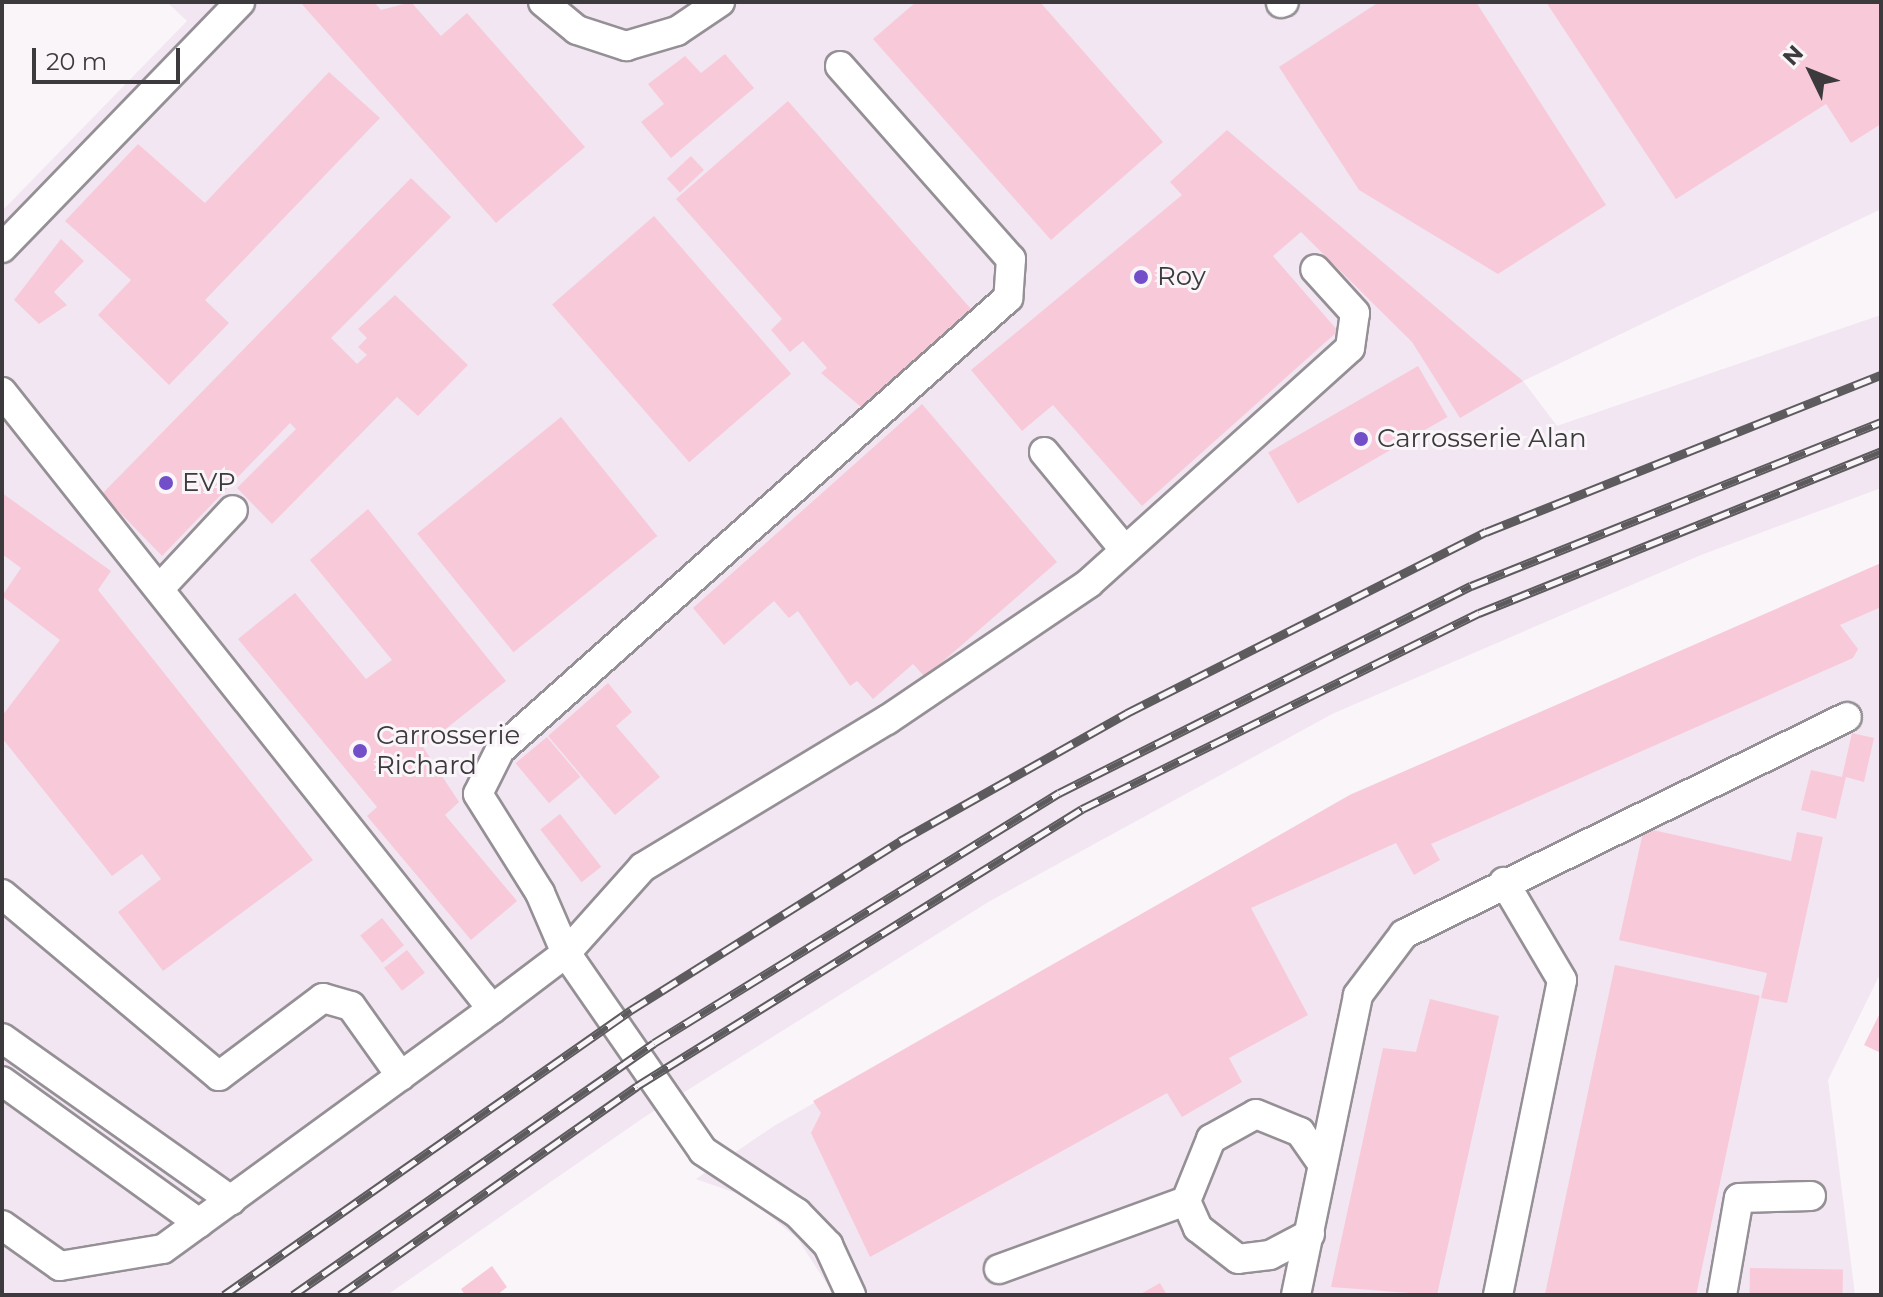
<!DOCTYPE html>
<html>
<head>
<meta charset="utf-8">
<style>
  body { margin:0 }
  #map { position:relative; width:1883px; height:1297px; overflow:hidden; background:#f9f5f9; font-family:Montserrat,sans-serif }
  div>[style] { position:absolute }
  .built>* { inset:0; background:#f1e6f1 }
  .building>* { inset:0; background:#f8cad9; transform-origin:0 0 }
  .roads { filter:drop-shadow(2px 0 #959095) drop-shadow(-2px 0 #959095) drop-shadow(0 2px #959095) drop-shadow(0 -2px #959095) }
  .service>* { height:28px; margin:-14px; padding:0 14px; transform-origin:14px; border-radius:14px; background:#fff }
  .rail>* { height:9px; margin-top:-4.5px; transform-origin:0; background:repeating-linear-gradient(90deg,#f9f5f9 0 18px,#5d5b5d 0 36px); box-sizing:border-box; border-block:2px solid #5d5b5d }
  .dots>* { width:22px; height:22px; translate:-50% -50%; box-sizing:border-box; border:4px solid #f9f5f9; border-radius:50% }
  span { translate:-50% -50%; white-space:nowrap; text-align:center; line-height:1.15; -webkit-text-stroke:6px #f9f5f9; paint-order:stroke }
  .poi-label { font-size:26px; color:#3c3a3c }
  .left { translate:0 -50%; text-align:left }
  .frame { position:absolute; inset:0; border:4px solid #3c3a3c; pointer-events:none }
  .north { position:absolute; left:1771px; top:32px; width:80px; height:80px; -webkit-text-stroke:6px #f9f5f9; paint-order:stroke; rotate:313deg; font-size:22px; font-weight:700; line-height:32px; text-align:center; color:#3c3a3c }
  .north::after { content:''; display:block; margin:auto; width:28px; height:36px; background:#3c3a3c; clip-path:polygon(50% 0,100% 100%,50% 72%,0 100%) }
  .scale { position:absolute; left:32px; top:48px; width:148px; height:36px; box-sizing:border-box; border:4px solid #3c3a3c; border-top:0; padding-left:10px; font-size:24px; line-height:28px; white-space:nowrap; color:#3c3a3c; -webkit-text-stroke:6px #f9f5f9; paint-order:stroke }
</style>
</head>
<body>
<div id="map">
  <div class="built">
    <i style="clip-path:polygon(167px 2px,1881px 2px,1881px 209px,1523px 381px,1557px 426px,1881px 315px,1881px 488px,1701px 555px,1332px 714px,990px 901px,646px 1116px,387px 1295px,2px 1295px,2px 211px,187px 21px)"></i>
    <i style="clip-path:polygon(1881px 567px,1881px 972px,1828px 1080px,1855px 1295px,834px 1295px,798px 1239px,747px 1197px,696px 1179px,774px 1126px,1351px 794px)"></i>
  </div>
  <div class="building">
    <i style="clip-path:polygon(300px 2px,374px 2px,381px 10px,411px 2px,441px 36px,467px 13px,585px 147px,496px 223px)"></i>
    <i style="clip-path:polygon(916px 2px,1040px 2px,1163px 142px,1051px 240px,873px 39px)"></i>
    <i style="clip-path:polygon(1379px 2px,1476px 2px,1606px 205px,1498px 274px,1359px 190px,1279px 67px)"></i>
    <i style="clip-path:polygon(1546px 2px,1881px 2px,1881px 124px,1851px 143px,1826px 104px,1676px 199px)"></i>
    <i style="clip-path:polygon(725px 54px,754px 88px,671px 158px,641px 122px,664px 104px,648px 84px,685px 56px,701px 73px)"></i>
    <i style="clip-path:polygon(329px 72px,380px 118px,205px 300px,229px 323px,169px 385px,98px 315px,131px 280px,65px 221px,138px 144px,205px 203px)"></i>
    <i style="clip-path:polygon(788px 101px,971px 309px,861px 407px,821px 373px,827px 368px,803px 341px,790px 352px,771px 330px,782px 319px,676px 199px)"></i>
    <i style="clip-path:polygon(1227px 130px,1523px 381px,1460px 418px,1412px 342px,1301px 232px,1273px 256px,1338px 331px,1142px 506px,1053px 405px,1022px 431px,971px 370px,1182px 195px,1170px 182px)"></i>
    <i style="left:691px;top:156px;width:19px;height:33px;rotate:47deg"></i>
    <i style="clip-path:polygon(411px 178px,451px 217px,331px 338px,357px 364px,367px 355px,358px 347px,367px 338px,358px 329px,395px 295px,468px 365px,418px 416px,397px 397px,272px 524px,237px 488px,296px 429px,290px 423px,162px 556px,102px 494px)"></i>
    <i style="left:654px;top:216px;width:209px;height:135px;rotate:49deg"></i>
    <i style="clip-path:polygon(61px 239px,84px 261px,54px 292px,67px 305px,39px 324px,14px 300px)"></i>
    <i style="left:1418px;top:366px;width:59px;height:173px;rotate:60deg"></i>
    <i style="clip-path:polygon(922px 404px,1057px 562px,925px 677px,913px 664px,873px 699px,857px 681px,850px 686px,798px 611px,789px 618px,774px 601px,724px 645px,693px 608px)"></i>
    <i style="left:561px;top:417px;width:153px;height:185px;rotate:51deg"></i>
    <i style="clip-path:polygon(2px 493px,111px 571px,98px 590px,313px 860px,163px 971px,118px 912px,161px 879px,142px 854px,112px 876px,2px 738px,2px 716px,60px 640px,2px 596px,21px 568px,2px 554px)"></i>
    <i style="clip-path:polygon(368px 509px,506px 681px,423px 747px,459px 802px,445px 815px,517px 901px,471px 940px,367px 816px,377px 807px,238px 639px,295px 593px,366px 679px,392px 660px,310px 560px)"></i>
    <i style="clip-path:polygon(1881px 563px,1881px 607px,1840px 625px,1858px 649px,1853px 658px,1431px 844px,1440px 860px,1414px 875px,1396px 843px,1251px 908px,1308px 1015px,1229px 1058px,1242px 1082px,1182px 1117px,1167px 1093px,870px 1257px,811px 1133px,821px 1113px,813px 1101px,1350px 795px)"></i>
    <i style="clip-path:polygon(608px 683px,632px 712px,616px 726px,660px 777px,615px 815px,548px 736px)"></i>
    <i style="clip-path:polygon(1852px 733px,1874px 738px,1864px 782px,1846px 777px,1836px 819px,1801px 810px,1811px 770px,1842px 777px)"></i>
    <i style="left:547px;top:737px;width:52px;height:41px;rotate:50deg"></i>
    <i style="left:560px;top:814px;width:67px;height:25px;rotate:52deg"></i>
    <i style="clip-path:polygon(1644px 828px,1791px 861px,1797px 832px,1823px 837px,1787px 1003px,1761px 998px,1767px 973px,1619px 940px)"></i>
    <i style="left:382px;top:918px;width:35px;height:28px;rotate:51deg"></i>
    <i style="left:407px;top:950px;width:29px;height:29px;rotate:52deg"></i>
    <i style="left:1615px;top:965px;width:148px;height:338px;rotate:12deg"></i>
    <i style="clip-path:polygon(1430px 999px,1499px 1016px,1437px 1295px,1331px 1287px,1383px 1048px,1416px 1052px)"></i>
    <i style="clip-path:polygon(1881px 1011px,1881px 1053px,1864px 1045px)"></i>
    <i style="clip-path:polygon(492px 1266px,507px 1287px,497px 1295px,465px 1295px,461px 1289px)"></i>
    <i style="left:1750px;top:1268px;width:93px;height:27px;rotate:1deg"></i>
    <i style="clip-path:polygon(1160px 1283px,1167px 1295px,1139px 1295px)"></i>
  </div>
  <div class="roads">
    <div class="service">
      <i style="left:543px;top:2px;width:44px;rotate:39.5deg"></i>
      <i style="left:577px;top:30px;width:52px;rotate:18.1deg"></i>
      <i style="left:626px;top:46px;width:53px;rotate:-16.4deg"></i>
      <i style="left:677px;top:31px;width:52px;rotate:-34deg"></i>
      <i style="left:1281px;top:3px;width:3px;rotate:-18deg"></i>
      <i style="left:840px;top:66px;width:258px;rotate:48.5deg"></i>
      <i style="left:1011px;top:259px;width:39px;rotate:94deg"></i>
      <i style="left:1008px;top:298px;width:680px;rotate:138.34deg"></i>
      <i style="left:500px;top:750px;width:49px;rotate:116.6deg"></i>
      <i style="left:478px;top:794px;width:117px;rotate:57.9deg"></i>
      <i style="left:540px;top:893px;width:65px;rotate:66.6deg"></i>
      <i style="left:566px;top:953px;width:115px;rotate:-48.2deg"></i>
      <i style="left:643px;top:867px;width:285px;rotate:-31.1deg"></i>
      <i style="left:887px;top:720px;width:244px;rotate:-34.1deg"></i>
      <i style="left:1089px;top:583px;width:351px;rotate:-42deg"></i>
      <i style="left:1350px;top:348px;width:35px;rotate:-82deg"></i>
      <i style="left:1355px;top:313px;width:59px;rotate:-132.3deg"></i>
      <i style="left:2px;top:248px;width:342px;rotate:-45.9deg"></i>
      <i style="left:2px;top:392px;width:788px;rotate:51.54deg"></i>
      <i style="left:492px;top:1009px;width:93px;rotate:-37.1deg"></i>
      <i style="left:566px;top:953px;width:241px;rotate:55.3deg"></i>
      <i style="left:703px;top:1151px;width:113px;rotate:33.4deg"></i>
      <i style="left:797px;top:1213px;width:45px;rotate:45.9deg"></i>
      <i style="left:828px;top:1245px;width:55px;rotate:65.3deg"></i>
      <i style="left:1044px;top:452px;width:126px;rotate:50.5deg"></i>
      <i style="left:161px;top:587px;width:105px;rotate:-46.9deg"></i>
      <i style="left:2px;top:894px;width:283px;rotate:40deg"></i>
      <i style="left:219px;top:1076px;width:130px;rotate:-36.9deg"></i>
      <i style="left:323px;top:998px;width:29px;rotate:16deg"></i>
      <i style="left:351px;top:1006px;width:86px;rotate:54.5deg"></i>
      <i style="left:2px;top:1038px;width:281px;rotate:35.3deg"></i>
      <i style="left:2px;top:1081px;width:243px;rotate:35.8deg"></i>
      <i style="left:2px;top:1225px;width:71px;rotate:35.3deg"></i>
      <i style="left:60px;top:1266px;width:104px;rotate:-9.4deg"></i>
      <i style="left:163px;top:1249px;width:407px;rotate:-36.1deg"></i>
      <i style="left:1310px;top:1234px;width:45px;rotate:152.3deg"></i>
      <i style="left:1270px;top:1255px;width:32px;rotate:173deg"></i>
      <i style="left:1238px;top:1259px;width:51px;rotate:-142.2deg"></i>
      <i style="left:1198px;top:1228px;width:30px;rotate:-114deg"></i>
      <i style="left:1186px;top:1201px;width:67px;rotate:-68deg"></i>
      <i style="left:1211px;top:1139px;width:51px;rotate:-29.1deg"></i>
      <i style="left:1256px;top:1114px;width:48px;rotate:22.2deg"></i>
      <i style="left:1300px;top:1132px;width:39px;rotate:55deg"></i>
      <i style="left:999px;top:1269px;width:199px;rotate:-20deg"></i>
      <i style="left:1296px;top:1295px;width:306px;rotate:-78.3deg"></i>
      <i style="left:1358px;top:995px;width:76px;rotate:-53deg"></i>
      <i style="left:1404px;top:934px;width:493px;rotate:-26.1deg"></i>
      <i style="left:1498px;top:1295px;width:321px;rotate:-78.5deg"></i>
      <i style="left:1562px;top:980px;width:114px;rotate:-120.6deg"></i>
      <i style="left:1722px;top:1295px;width:98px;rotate:-80.1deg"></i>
      <i style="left:1739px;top:1198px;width:72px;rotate:-1.6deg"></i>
    </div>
  </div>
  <div class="rail">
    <i style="left:224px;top:1295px;width:497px;rotate:-35deg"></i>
    <i style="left:631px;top:1010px;width:318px;rotate:-32.1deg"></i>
    <i style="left:900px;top:841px;width:261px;rotate:-29.4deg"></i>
    <i style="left:1127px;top:713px;width:402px;rotate:-26.8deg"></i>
    <i style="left:1486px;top:532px;width:425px;rotate:-21.7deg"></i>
    <i style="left:293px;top:1295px;width:440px;rotate:-34.9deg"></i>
    <i style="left:654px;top:1043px;width:476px;rotate:-31.7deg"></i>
    <i style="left:1059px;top:793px;width:461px;rotate:-26.7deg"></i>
    <i style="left:1471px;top:586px;width:442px;rotate:-21.8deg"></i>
    <i style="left:340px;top:1295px;width:363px;rotate:-35.1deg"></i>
    <i style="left:637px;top:1086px;width:524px;rotate:-31.9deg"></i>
    <i style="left:1082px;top:809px;width:443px;rotate:-26.3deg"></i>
    <i style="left:1479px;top:613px;width:433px;rotate:-21.9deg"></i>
  </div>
  <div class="dots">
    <i style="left:1141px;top:277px;background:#724fc8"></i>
    <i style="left:1361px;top:439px;background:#724fc8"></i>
    <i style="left:166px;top:483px;background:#724fc8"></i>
    <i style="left:360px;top:751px;background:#724fc8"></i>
  </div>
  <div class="poi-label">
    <span class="left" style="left:1157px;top:277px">Roy</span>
    <span class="left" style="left:1377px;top:439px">Carrosserie Alan</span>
    <span class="left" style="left:182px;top:483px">EVP</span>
    <span class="left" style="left:376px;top:751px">Carrosserie<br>Richard</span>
  </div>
  <div class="frame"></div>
  <div class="north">N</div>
  <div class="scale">20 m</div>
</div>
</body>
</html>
